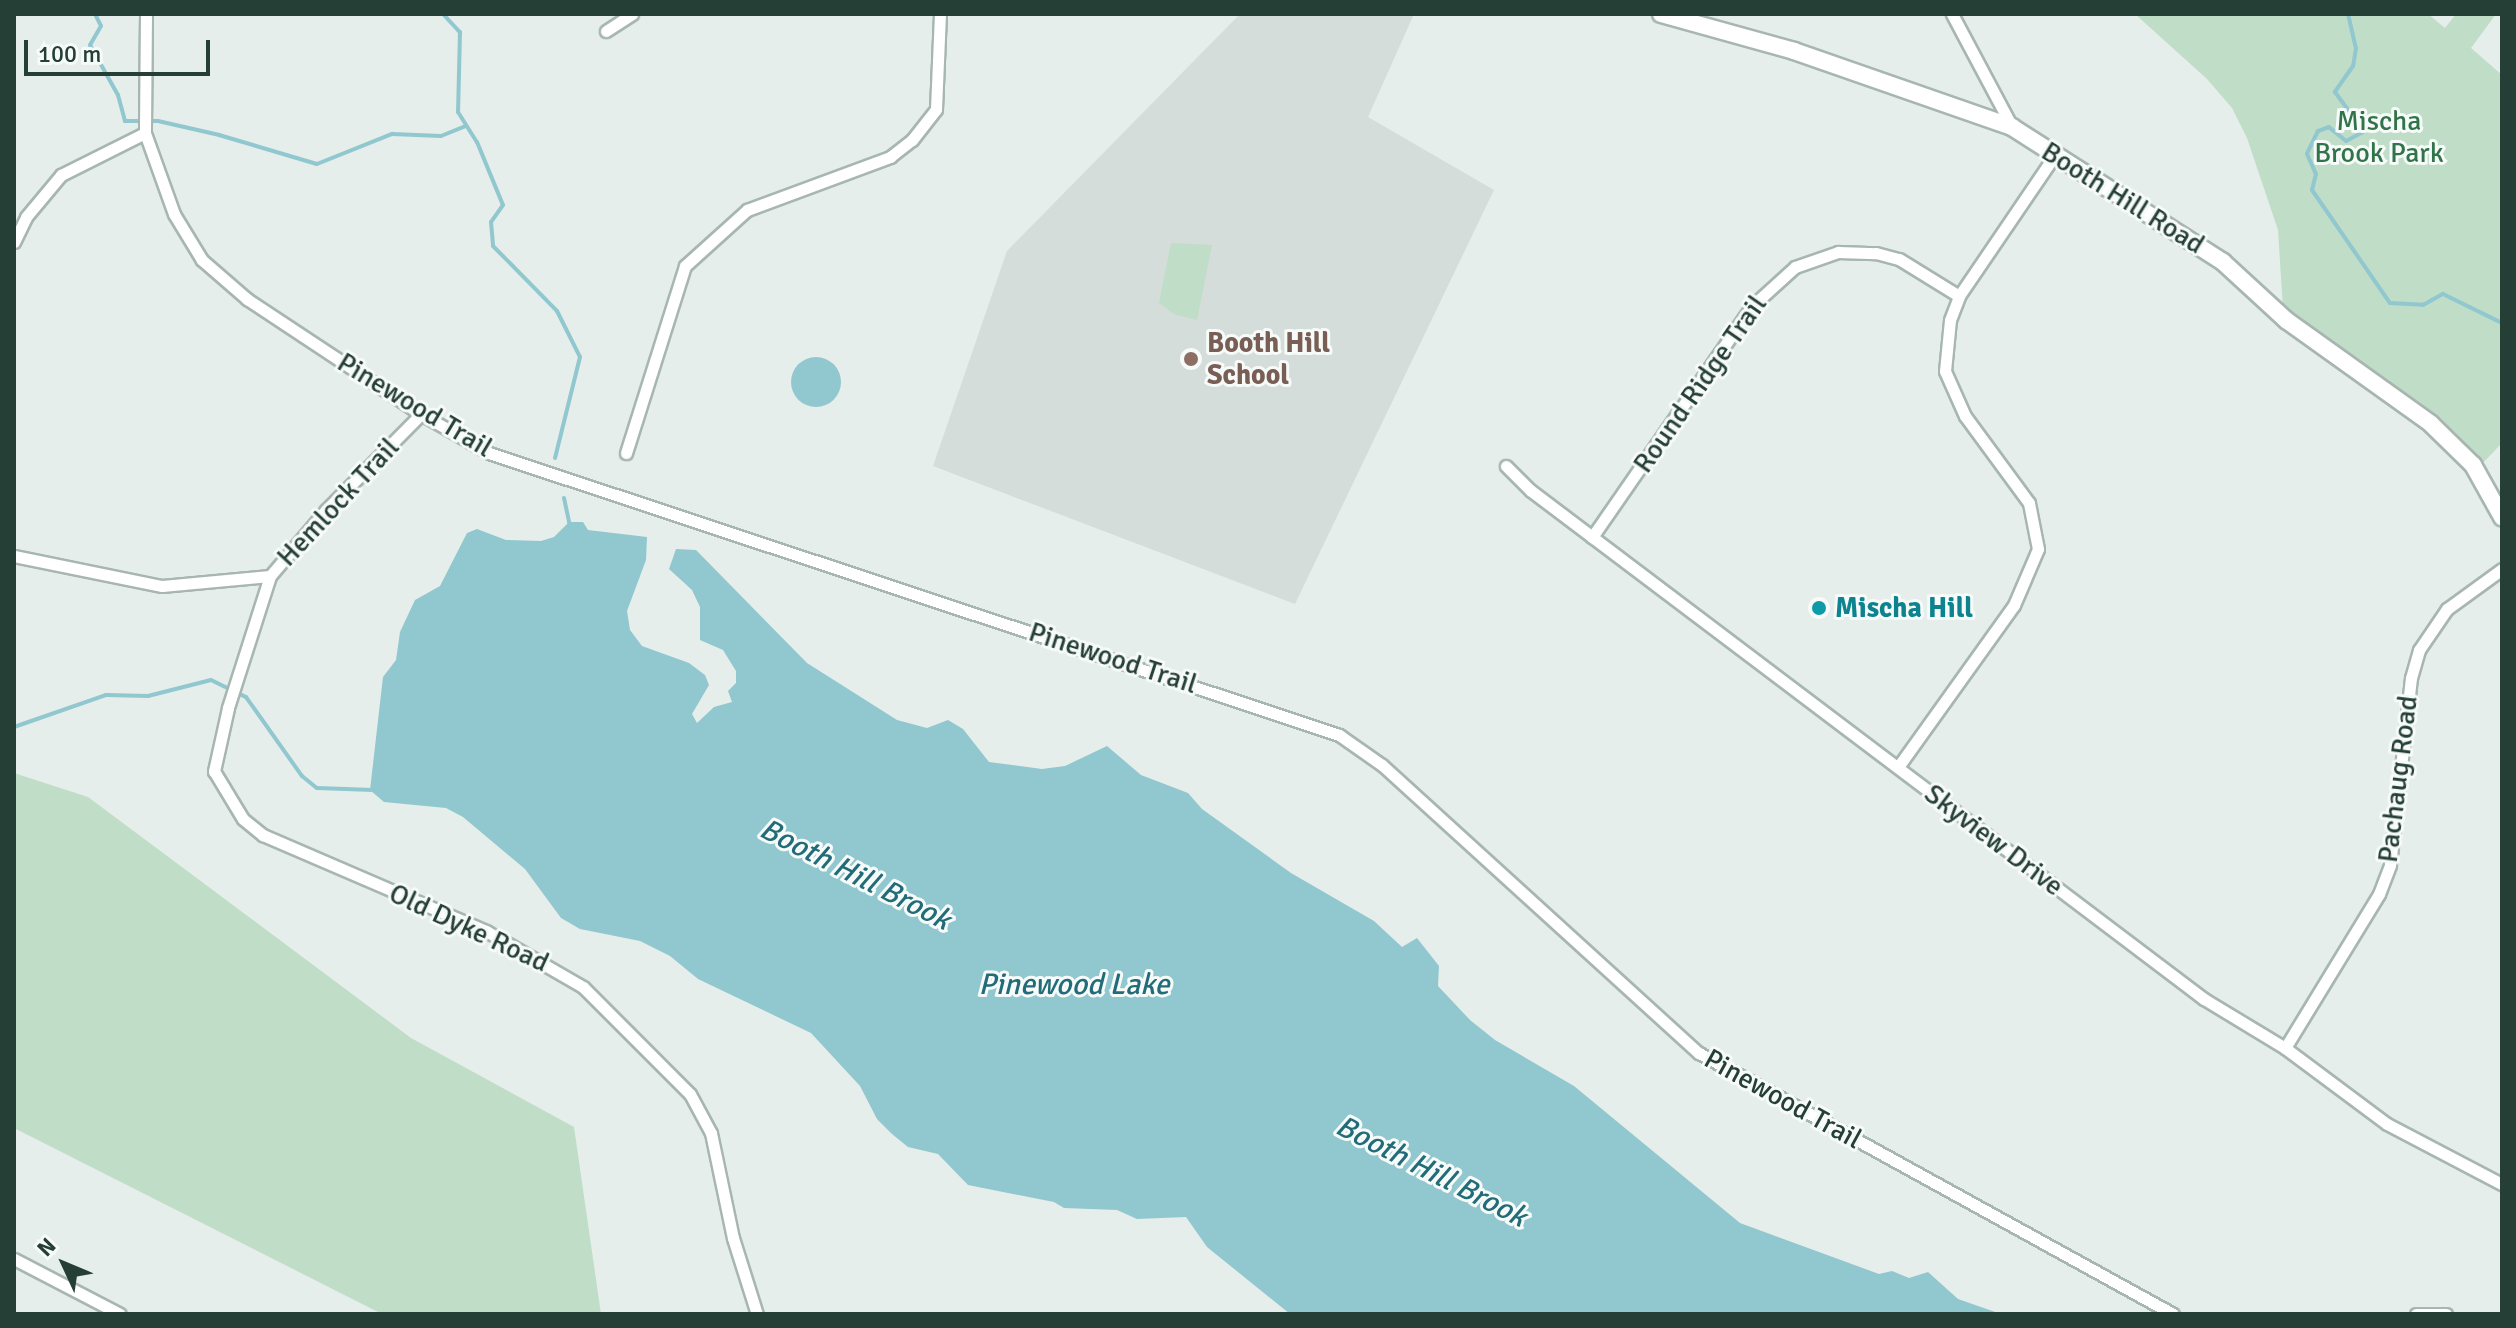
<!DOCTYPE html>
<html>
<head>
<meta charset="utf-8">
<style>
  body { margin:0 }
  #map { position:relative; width:2516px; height:1328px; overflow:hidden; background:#e5eeea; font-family:Signika,sans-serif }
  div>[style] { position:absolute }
  .built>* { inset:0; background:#d4ddd9 }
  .green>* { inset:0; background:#c0ddc7 }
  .water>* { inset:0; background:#91c7cf }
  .round { border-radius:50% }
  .stream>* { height:4px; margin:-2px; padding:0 2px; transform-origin:2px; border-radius:2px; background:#91c7cf }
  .roads { filter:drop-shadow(2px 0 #a8b6b1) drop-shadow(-2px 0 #a8b6b1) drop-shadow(0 2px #a8b6b1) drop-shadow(0 -2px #a8b6b1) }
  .street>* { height:11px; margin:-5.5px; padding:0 5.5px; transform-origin:5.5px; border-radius:5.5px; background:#fff }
  .secondary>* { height:16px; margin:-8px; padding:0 8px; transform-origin:8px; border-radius:8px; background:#fff }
  .dots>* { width:22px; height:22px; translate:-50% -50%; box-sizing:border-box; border:4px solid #f6faf8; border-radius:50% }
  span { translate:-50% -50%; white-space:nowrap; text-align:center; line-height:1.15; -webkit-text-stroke:6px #f6faf8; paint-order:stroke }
  .park-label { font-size:28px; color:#31744a }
  .street-label { font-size:28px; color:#253f37 }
  .education-label { font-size:28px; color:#785e54; font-weight:700 }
  .left { translate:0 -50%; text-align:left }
  .culture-label { font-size:28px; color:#0d838f; font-weight:700 }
  .water-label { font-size:30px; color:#226b78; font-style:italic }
  .frame { position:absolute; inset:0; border:16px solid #253f37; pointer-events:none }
  .north { position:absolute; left:24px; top:1224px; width:80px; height:80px; -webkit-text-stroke:6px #f6faf8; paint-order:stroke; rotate:314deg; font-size:22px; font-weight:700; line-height:32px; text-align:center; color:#253f37 }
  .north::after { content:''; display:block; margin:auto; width:28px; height:36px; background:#253f37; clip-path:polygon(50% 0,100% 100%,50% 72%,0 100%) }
  .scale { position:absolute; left:24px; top:40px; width:186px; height:36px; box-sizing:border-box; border:4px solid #253f37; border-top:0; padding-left:10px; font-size:24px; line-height:28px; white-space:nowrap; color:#253f37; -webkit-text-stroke:6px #f6faf8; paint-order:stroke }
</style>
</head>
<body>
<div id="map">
  <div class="built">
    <i style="clip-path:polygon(1240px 14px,1414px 14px,1368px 117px,1494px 190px,1295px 604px,933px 466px,1007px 251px)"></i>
  </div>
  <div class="green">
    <i style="clip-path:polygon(2135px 14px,2428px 14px,2445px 28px,2456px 14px,2496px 14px,2471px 48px,2502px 75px,2502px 443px,2480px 466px,2456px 433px,2283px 309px,2278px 230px,2247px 138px,2232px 108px,2207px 79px)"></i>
    <i style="clip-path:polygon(1171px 243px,1212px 245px,1197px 320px,1174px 314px,1159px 303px)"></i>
    <i style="clip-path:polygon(14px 773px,88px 797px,411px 1038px,574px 1127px,601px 1314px,382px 1314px,14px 1128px)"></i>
  </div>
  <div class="water">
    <i class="round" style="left:791px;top:357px;width:50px;height:50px"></i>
    <i style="clip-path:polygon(569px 522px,583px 522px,588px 530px,647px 537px,646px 560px,627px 611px,630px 630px,642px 646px,689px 663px,705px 675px,709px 685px,692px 714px,697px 723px,714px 707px,732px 702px,728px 691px,736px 683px,736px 671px,723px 650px,700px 640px,700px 607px,692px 590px,669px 569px,676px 549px,696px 550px,807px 663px,897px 720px,927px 728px,948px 720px,963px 729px,989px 762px,1042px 769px,1065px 766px,1107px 746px,1141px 775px,1188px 793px,1202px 809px,1291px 873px,1374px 921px,1402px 947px,1417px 938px,1439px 966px,1438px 986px,1470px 1020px,1495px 1040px,1574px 1086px,1740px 1223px,1879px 1274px,1892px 1271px,1909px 1278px,1928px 1272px,1958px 1299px,2001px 1314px,1290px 1314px,1207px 1247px,1186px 1217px,1137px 1219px,1117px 1210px,1064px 1208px,1054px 1202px,968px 1185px,938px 1154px,908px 1147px,892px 1134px,877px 1119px,860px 1086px,811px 1033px,698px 979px,670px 956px,640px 941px,580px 929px,561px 918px,525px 869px,463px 817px,446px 808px,384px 802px,370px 790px,383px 677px,396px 660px,400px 632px,415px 600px,440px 586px,467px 533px,477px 529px,506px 540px,541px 541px,554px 537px)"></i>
  </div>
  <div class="stream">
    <i style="left:95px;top:14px;width:13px;rotate:63deg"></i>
    <i style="left:101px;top:26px;width:22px;rotate:120deg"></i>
    <i style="left:90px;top:45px;width:57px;rotate:60.8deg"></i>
    <i style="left:118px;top:95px;width:27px;rotate:75deg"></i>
    <i style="left:125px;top:121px;width:33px"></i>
    <i style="left:158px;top:121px;width:63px;rotate:12.9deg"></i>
    <i style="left:219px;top:135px;width:102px;rotate:16.5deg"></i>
    <i style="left:317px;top:164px;width:81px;rotate:-21.8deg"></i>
    <i style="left:392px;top:134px;width:49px;rotate:2.3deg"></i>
    <i style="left:441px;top:136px;width:27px;rotate:-22deg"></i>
    <i style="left:443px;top:14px;width:25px;rotate:47deg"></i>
    <i style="left:460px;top:32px;width:80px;rotate:91.4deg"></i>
    <i style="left:458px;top:112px;width:36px;rotate:58deg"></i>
    <i style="left:477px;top:142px;width:68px;rotate:67.6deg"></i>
    <i style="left:503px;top:205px;width:21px;rotate:125deg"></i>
    <i style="left:491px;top:222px;width:24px;rotate:85deg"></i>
    <i style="left:493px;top:246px;width:91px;rotate:45.4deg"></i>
    <i style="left:557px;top:311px;width:51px;rotate:63.4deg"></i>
    <i style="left:580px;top:357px;width:104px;rotate:103.9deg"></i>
    <i style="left:2348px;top:14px;width:35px;rotate:77deg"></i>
    <i style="left:2356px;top:48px;width:18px;rotate:99deg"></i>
    <i style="left:2353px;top:66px;width:32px;rotate:125deg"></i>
    <i style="left:2335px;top:92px;width:22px;rotate:54deg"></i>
    <i style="left:2348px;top:110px;width:22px;rotate:24deg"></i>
    <i style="left:2368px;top:119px;width:14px;rotate:111deg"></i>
    <i style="left:2363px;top:132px;width:19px;rotate:152deg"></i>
    <i style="left:2346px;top:141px;width:22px;rotate:-141deg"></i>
    <i style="left:2329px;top:127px;width:12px;rotate:160deg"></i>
    <i style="left:2318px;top:131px;width:25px;rotate:116deg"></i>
    <i style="left:2307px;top:154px;width:22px;rotate:66deg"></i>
    <i style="left:2316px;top:174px;width:16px;rotate:104deg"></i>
    <i style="left:2312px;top:190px;width:137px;rotate:55.4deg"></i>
    <i style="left:2390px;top:303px;width:33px;rotate:3deg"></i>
    <i style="left:2423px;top:305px;width:23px;rotate:-29deg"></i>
    <i style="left:2443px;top:294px;width:66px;rotate:26.2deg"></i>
    <i style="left:564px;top:498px;width:30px;rotate:78deg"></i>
    <i style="left:14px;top:727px;width:97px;rotate:-19.2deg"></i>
    <i style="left:106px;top:695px;width:42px;rotate:1.4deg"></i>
    <i style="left:148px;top:696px;width:65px;rotate:-14.3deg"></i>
    <i style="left:211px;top:680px;width:39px;rotate:26deg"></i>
    <i style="left:246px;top:697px;width:97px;rotate:54.7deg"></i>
    <i style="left:302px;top:776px;width:19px;rotate:39deg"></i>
    <i style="left:317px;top:788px;width:56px;rotate:2deg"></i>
  </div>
  <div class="roads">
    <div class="street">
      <i style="left:146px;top:14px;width:119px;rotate:90.5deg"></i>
      <i style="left:145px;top:133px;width:86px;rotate:70.3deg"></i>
      <i style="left:174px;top:214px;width:54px;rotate:58.7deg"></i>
      <i style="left:202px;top:260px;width:60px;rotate:40.9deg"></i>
      <i style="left:247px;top:299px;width:209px;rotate:33.5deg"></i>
      <i style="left:421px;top:414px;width:78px;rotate:29.8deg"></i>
      <i style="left:489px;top:453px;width:896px;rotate:18.35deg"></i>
      <i style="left:1339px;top:735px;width:52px;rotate:34.9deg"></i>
      <i style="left:1382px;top:765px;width:428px;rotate:42.3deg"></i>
      <i style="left:1699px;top:1053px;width:541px;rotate:28.84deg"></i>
      <i style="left:1952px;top:14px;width:128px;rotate:62deg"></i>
      <i style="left:606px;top:31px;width:31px;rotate:-33deg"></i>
      <i style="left:14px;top:242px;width:28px;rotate:-64deg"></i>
      <i style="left:26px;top:217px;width:55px;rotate:-50.2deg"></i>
      <i style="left:61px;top:175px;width:94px;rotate:-26.6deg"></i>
      <i style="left:626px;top:453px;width:196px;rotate:-72.5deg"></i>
      <i style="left:685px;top:266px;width:84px;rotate:-42.1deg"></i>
      <i style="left:747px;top:210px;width:153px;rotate:-20.3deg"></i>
      <i style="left:890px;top:157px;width:28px;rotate:-38deg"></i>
      <i style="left:912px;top:140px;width:39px;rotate:-52deg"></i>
      <i style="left:936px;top:109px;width:95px;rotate:-87.6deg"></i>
      <i style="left:1506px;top:466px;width:34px;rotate:45deg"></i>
      <i style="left:1530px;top:490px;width:845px;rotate:37.06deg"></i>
      <i style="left:2204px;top:999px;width:95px;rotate:31.2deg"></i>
      <i style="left:2285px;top:1048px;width:127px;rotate:36.7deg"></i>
      <i style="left:2387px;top:1124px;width:130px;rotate:27.6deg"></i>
      <i style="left:1592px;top:537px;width:281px;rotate:-55.3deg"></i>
      <i style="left:1752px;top:306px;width:58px;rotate:-42.2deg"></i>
      <i style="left:1795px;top:267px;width:46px;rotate:-19.2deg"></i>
      <i style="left:1838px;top:252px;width:38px;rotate:2deg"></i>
      <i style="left:1876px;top:253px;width:24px;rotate:15deg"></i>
      <i style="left:1899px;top:259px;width:70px;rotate:31.7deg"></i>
      <i style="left:14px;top:556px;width:151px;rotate:11.5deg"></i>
      <i style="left:162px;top:586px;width:108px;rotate:-5.3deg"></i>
      <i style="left:270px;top:576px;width:87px;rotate:-49.7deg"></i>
      <i style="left:326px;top:510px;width:135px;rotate:-45.3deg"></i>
      <i style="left:270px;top:576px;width:139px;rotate:107.7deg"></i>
      <i style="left:228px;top:708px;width:65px;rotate:102.5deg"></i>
      <i style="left:214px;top:771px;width:56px;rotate:58.9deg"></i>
      <i style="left:243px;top:819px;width:26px;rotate:39deg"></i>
      <i style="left:263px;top:835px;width:243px;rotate:23.3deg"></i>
      <i style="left:486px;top:931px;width:112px;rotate:30deg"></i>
      <i style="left:583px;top:987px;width:151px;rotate:45deg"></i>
      <i style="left:690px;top:1094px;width:44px;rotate:61.7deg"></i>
      <i style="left:711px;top:1133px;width:107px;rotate:78.2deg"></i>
      <i style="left:733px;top:1238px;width:80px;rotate:72.5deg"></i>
      <i style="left:1898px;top:767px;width:199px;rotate:-54.4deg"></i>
      <i style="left:2014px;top:605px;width:61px;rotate:-66.8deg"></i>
      <i style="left:2038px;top:549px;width:47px;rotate:-101.1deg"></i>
      <i style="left:2029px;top:503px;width:108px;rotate:-126.3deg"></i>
      <i style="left:1965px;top:416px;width:49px;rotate:-114deg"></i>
      <i style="left:1945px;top:371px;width:51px;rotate:-84.4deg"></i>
      <i style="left:1950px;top:320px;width:26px;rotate:-69deg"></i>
      <i style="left:1959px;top:296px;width:171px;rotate:-55.8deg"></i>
      <i style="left:2285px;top:1048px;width:180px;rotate:-58.6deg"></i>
      <i style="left:2379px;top:894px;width:31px;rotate:-69deg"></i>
      <i style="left:2390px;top:865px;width:188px;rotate:-83.6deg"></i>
      <i style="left:2411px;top:678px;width:29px;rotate:-74deg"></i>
      <i style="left:2419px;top:650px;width:50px;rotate:-55.7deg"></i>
      <i style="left:2447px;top:609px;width:68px;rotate:-36deg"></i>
      <i style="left:14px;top:1259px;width:119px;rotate:27.4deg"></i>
      <i style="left:2416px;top:1314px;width:30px"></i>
    </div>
    <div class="secondary">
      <i style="left:1661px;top:14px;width:138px;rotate:15.5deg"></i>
      <i style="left:1794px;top:51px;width:231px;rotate:19.2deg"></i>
      <i style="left:2012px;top:127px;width:250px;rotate:32.6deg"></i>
      <i style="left:2223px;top:262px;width:86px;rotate:42.6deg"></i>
      <i style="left:2286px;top:320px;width:178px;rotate:35.6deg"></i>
      <i style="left:2431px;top:424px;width:59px;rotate:44.3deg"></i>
      <i style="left:2473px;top:465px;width:60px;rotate:60.9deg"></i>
    </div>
  </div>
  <div class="dots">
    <i style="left:1191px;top:359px;background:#8d6e63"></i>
    <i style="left:1819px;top:608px;background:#0f9aa8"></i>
  </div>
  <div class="park-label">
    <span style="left:2379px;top:137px">Mischa<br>Brook Park</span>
  </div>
  <div class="street-label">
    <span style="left:2123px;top:198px;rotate:32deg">Booth Hill Road</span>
    <span style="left:1700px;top:384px;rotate:-55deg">Round Ridge Trail</span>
    <span style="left:415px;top:405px;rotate:31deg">Pinewood Trail</span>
    <span style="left:338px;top:502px;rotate:-47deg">Hemlock Trail</span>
    <span style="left:1113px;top:658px;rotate:18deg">Pinewood Trail</span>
    <span style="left:2398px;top:779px;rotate:-83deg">Pachaug Road</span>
    <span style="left:1994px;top:840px;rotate:37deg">Skyview Drive</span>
    <span style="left:469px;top:928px;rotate:25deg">Old Dyke Road</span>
    <span style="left:1783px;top:1099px;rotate:29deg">Pinewood Trail</span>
  </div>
  <div class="education-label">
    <span class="left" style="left:1207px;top:359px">Booth Hill<br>School</span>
  </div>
  <div class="culture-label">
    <span class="left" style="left:1835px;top:608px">Mischa Hill</span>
  </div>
  <div class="water-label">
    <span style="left:855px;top:875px;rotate:27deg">Booth Hill Brook</span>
    <span style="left:1074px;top:985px">Pinewood Lake</span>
    <span style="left:1431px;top:1172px;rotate:27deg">Booth Hill Brook</span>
  </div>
  <div class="frame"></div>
  <div class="north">N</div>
  <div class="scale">100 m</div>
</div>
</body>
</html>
